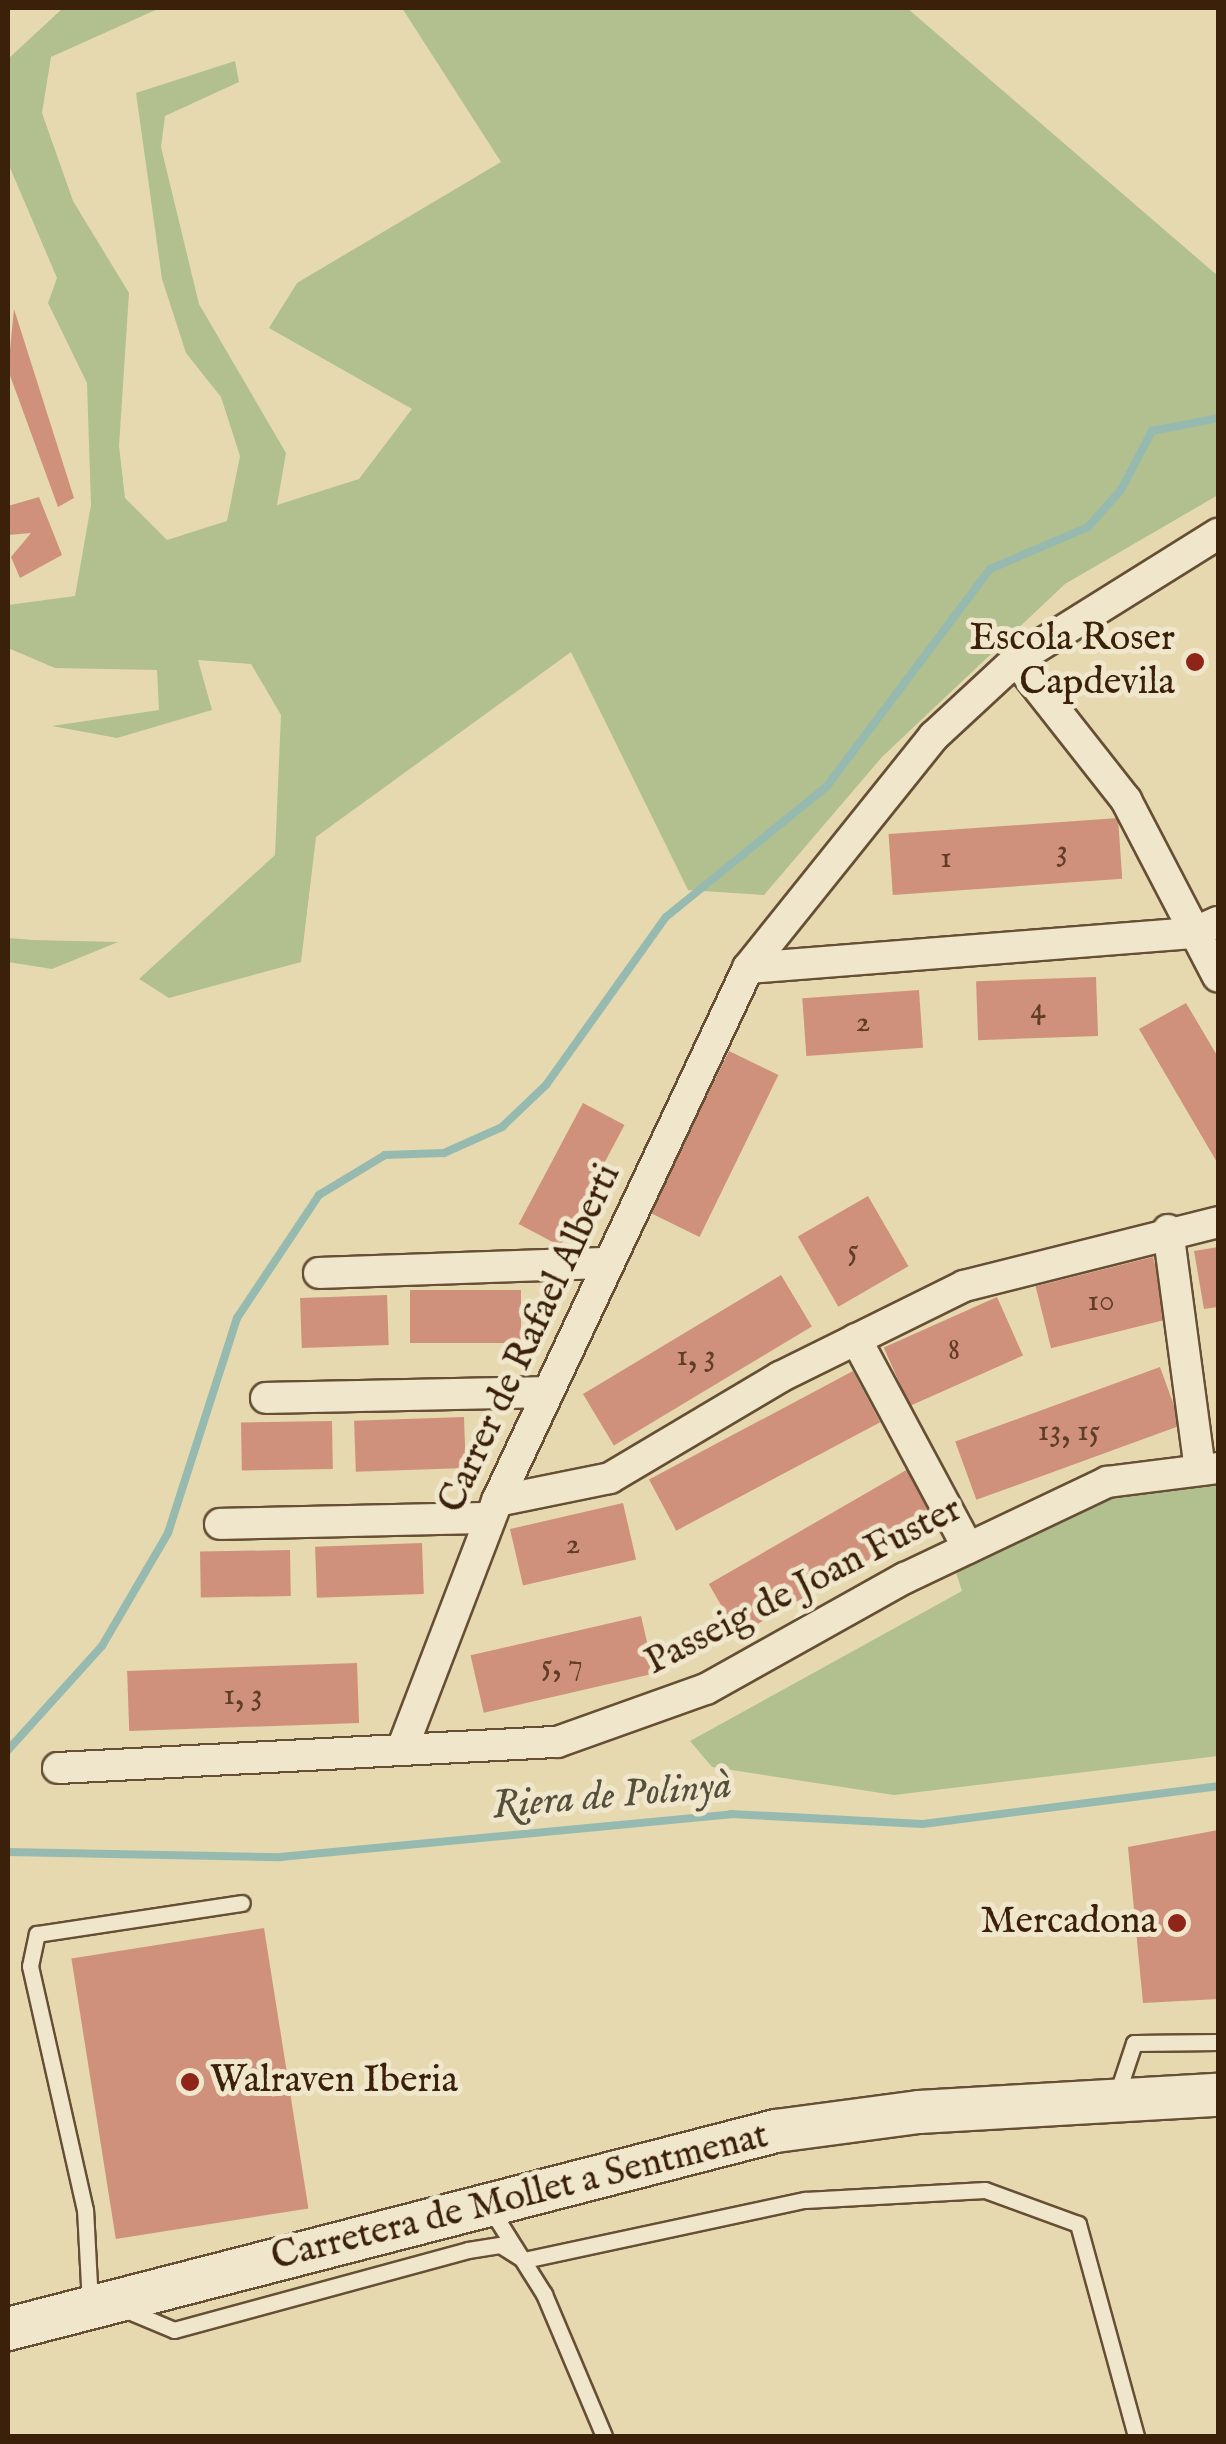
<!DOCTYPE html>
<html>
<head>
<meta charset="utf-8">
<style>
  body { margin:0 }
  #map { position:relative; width:1226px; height:2444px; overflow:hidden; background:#e6d9b0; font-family:"IM FELL English",serif }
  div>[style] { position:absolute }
  .green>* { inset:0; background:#b1c08e }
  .stream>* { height:8px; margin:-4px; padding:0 4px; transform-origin:4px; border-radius:4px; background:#96baaf }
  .building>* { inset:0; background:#cf917b; transform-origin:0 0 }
  .roads { filter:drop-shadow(2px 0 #664f34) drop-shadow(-2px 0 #664f34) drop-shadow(0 2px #664f34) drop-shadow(0 -2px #664f34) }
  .lane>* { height:15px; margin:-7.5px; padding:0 7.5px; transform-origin:7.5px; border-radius:7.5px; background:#efe6cc }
  .street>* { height:30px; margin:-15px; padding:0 15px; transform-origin:15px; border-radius:15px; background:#efe6cc }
  .secondary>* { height:42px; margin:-21px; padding:0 21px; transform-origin:21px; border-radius:21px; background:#efe6cc }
  .dots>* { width:28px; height:28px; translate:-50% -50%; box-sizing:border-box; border:5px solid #efe6cc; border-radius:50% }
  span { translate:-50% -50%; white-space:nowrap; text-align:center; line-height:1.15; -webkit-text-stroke:10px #efe6cc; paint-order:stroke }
  .number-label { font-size:32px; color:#603d26 }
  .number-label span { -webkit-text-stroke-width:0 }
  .poi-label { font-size:38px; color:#3b210a }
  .right { translate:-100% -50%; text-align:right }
  .left { translate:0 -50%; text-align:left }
  .street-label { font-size:38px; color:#3b210a }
  .water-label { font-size:40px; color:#564f3c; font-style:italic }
  .frame { position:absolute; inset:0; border:10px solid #3b210a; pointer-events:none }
</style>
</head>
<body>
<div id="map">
  <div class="green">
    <i style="clip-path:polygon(63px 8px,160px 8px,51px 57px,42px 113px,73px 201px,129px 293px,119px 446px,125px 498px,167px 540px,227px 521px,240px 456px,221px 397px,186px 353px,162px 279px,136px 93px,235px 61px,239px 82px,165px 116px,161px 147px,199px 304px,286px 453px,277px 505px,359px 479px,412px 409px,269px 328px,297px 283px,501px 162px,402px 8px,907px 8px,1218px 276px,1218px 495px,1065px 584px,882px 757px,764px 895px,688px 890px,571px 652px,316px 837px,301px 962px,169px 998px,139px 979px,275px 855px,281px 715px,251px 664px,198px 660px,212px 710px,117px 738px,52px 726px,159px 710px,157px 670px,55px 668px,8px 648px,8px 605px,75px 596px,91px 505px,87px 383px,48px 303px,57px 278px,8px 163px,8px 59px)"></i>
    <i style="clip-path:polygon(8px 938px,33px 940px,118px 942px,52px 969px,8px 962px)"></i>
    <i style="clip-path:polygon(1218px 1479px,1218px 1756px,894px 1795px,712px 1767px,690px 1741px,962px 1591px,954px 1566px,1110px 1491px)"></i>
  </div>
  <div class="stream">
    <i style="left:8px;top:1750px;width:140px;rotate:-47.9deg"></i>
    <i style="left:102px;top:1646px;width:131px;rotate:-59.7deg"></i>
    <i style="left:168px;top:1533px;width:226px;rotate:-72.2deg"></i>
    <i style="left:237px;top:1318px;width:148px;rotate:-56.3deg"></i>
    <i style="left:319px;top:1195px;width:77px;rotate:-31.2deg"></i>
    <i style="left:385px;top:1155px;width:59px;rotate:-1.9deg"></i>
    <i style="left:444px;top:1153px;width:64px;rotate:-24.1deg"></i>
    <i style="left:502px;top:1127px;width:61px;rotate:-43.7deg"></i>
    <i style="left:546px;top:1085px;width:206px;rotate:-54.5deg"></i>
    <i style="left:666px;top:917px;width:208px;rotate:-39.1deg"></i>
    <i style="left:827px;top:786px;width:271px;rotate:-53.1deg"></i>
    <i style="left:990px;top:569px;width:107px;rotate:-23.2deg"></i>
    <i style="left:1088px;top:527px;width:50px;rotate:-48.3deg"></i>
    <i style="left:1121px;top:490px;width:67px;rotate:-62.3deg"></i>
    <i style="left:1152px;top:431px;width:67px;rotate:-11.1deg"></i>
    <i style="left:8px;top:1852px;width:272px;rotate:1.1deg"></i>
    <i style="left:280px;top:1857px;width:453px;rotate:-5.4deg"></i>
    <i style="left:731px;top:1814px;width:192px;rotate:3deg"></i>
    <i style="left:923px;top:1824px;width:297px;rotate:-7.3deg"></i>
  </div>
  <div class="building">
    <i style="clip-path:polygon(14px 309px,74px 498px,58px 507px,8px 370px)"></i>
    <i style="clip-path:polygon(39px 497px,62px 555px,20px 578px,11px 557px,31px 533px,8px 535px,8px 506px)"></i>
    <i style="left:1118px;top:818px;width:61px;height:230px;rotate:86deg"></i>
    <i style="left:1096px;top:977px;width:59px;height:120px;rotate:88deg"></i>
    <i style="left:919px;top:990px;width:58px;height:117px;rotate:86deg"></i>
    <i style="clip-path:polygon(1186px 1003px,1218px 1057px,1218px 1164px,1139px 1029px)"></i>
    <i style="left:729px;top:1051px;width:55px;height:180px;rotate:26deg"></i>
    <i style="left:583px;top:1103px;width:47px;height:137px;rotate:28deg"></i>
    <i style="left:868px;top:1196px;width:81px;height:81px;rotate:60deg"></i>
    <i style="clip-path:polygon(1218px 1247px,1218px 1307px,1204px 1309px,1194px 1251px)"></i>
    <i style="left:1153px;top:1257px;width:64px;height:121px;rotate:76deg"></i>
    <i style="left:781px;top:1275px;width:60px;height:231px;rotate:59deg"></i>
    <i style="left:521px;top:1290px;width:53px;height:111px;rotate:90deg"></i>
    <i style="left:387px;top:1295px;width:50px;height:87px;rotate:88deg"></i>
    <i style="left:997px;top:1297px;width:64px;height:124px;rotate:66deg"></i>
    <i style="left:1160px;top:1367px;width:62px;height:218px;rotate:70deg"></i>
    <i style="left:853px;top:1371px;width:58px;height:231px;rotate:62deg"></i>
    <i style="left:464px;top:1417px;width:51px;height:110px;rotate:88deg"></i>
    <i style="left:332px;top:1421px;width:48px;height:91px;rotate:89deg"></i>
    <i style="left:908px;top:1469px;width:59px;height:230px;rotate:60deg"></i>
    <i style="left:623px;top:1503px;width:58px;height:116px;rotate:77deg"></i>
    <i style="left:422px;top:1543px;width:51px;height:107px;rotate:88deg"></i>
    <i style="left:290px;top:1550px;width:46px;height:90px;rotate:89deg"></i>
    <i style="left:641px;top:1616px;width:59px;height:175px;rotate:77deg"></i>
    <i style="left:357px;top:1663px;width:60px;height:230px;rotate:88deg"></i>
    <i style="clip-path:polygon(1218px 1830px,1218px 1999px,1143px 2003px,1128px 1847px)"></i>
    <i style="left:264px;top:1928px;width:284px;height:195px;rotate:81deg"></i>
  </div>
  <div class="roads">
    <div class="lane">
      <i style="left:1116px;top:2097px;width:57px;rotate:-71.6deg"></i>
      <i style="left:1134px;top:2043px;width:84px;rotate:-0.7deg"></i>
      <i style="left:490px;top:2208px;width:102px;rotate:57.9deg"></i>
      <i style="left:544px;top:2294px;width:154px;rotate:67.1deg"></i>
      <i style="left:90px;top:2304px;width:94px;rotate:-93deg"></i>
      <i style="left:85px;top:2210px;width:250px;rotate:-102.7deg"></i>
      <i style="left:30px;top:1966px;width:33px;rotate:-78deg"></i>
      <i style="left:37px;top:1934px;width:207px;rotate:-8.6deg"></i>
      <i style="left:124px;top:2309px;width:54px;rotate:22.8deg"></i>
      <i style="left:174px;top:2330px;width:305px;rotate:-15.2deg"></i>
      <i style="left:468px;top:2250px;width:32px;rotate:-9deg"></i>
      <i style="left:500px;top:2245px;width:28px;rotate:32deg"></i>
      <i style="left:524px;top:2260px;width:287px;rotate:-12.1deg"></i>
      <i style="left:805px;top:2200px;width:180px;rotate:-3.2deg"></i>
      <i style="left:985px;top:2190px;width:99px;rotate:20.1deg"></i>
      <i style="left:1078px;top:2224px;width:220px;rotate:74.7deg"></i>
    </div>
    <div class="street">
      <i style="left:1016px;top:660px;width:178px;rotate:51.8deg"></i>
      <i style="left:1126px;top:800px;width:199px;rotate:62.5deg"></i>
      <i style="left:748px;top:968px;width:446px;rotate:-4.5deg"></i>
      <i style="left:1193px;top:933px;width:27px;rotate:-24deg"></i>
      <i style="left:1168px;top:1230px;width:242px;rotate:82.4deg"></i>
      <i style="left:319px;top:1273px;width:290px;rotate:-2deg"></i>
      <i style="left:856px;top:1339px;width:237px;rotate:61.8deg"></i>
      <i style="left:266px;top:1398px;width:282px;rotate:-1.2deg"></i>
      <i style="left:497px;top:1501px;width:115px;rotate:-11.5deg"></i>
      <i style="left:610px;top:1478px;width:198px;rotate:-30.7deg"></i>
      <i style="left:780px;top:1377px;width:205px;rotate:-26.3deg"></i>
      <i style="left:964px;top:1286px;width:262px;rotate:-14.1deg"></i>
      <i style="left:220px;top:1524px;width:270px;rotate:-1.3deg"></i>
      <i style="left:402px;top:1749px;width:266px;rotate:-69deg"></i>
      <i style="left:497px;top:1501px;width:589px;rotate:-64.78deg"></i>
      <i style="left:748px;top:968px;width:297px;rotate:-51.3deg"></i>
      <i style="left:934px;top:736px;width:112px;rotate:-42.8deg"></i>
      <i style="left:1016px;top:660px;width:238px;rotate:-32deg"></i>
      <i style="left:58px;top:1768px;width:500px;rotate:-3deg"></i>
      <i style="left:557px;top:1742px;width:158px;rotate:-19.6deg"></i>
      <i style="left:706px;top:1689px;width:228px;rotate:-29.2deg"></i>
      <i style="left:905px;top:1578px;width:224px;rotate:-25.4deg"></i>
      <i style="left:1107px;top:1482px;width:112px;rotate:-7.2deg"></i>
    </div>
    <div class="secondary">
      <i style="left:8px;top:2329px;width:793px;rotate:-14.46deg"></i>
      <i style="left:776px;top:2131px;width:144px;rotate:-7.6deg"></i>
      <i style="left:919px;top:2112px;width:299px;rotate:-3.3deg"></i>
    </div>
  </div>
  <div class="dots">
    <i style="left:1195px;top:662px;background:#8f2418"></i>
    <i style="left:1177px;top:1923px;background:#8f2418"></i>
    <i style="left:190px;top:2082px;background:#8f2418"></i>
  </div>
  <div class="number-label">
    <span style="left:1062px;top:852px">3</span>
    <span style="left:946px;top:859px">1</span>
    <span style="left:1038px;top:1010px">4</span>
    <span style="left:863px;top:1023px">2</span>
    <span style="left:853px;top:1251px">5</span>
    <span style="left:1101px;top:1302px">10</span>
    <span style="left:954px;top:1351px">8</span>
    <span style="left:696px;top:1357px">1, 3</span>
    <span style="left:1069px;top:1432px">13, 15</span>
    <span style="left:573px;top:1545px">2</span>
    <span style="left:562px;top:1666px">5, 7</span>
    <span style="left:243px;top:1696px">1, 3</span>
  </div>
  <div class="poi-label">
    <span class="right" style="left:1175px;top:662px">Escola Roser<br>Capdevila</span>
    <span class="right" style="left:1157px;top:1923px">Mercadona</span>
    <span class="left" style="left:210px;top:2082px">Walraven Iberia</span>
  </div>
  <div class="street-label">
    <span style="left:531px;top:1339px;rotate:-65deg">Carrer de Rafael Alberti</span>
    <span style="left:804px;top:1587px;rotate:-27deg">Passeig de Joan Fuster</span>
    <span style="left:520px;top:2198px;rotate:-14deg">Carretera de Mollet a Sentmenat</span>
  </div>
  <div class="water-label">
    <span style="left:612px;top:1797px;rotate:-5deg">Riera de Polinyà</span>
  </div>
  <div class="frame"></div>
</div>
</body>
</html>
